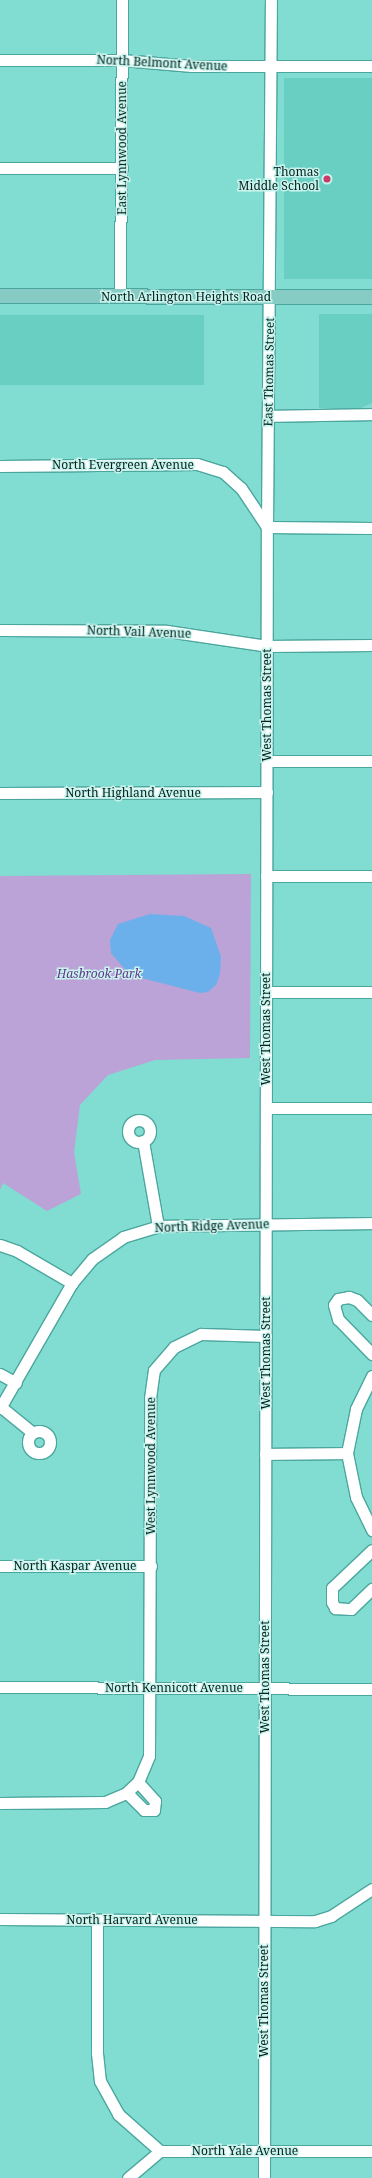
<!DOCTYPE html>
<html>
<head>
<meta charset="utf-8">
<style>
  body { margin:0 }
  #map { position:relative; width:372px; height:2178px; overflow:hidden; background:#81dcd1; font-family:"Noto Serif",serif }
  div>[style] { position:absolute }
  .built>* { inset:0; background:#6acfc3; transform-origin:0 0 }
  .green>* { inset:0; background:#bba2d7 }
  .water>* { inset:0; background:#6bb0eb }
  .roads { filter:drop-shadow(1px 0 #4ba79e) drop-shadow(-1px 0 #4ba79e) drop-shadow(0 1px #4ba79e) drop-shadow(0 -1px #4ba79e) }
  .minor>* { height:11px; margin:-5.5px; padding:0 5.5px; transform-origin:5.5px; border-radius:5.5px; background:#fff }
  .minor>.ring { margin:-5.5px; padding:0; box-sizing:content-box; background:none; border:11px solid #fff; border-radius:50% }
  .major>* { height:14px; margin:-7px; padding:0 7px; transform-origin:7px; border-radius:7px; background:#86cbc4 }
  .dots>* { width:11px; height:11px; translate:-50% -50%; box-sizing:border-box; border:2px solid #c9f4ed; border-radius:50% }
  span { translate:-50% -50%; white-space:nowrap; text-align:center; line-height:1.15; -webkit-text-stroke:3px #c9f4ed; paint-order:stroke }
  .street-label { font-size:12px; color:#04211e }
  .poi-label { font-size:12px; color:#04211e }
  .right { translate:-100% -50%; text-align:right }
  .park-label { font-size:12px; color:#63358c; font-style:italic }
</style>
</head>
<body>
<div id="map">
  <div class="built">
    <i style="left:372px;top:78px;width:201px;height:88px;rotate:90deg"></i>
    <i style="clip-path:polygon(319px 314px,372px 314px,372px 403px,359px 409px,319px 408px)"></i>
    <i style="left:0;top:315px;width:204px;height:70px"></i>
  </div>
  <div class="green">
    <i style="clip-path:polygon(251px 874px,250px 1058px,155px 1060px,108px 1075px,80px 1105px,74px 1152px,81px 1194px,47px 1211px,3px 1183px,0 1190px,0 876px)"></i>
  </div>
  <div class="water">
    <i style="clip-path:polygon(150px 914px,184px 916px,211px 928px,221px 957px,220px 974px,216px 985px,208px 992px,200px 993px,130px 975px,111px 953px,110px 940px,118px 924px)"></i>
  </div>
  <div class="roads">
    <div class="minor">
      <i style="left:0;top:60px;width:122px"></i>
      <i style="left:122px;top:60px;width:70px;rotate:4.9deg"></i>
      <i style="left:192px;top:66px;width:180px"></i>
      <i style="left:0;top:168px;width:122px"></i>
      <i style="left:120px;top:296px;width:296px;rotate:-89.6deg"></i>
      <i style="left:268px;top:416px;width:104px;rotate:-1.1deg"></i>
      <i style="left:0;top:466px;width:197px;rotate:-0.6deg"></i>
      <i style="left:197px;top:464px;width:27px;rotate:17deg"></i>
      <i style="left:223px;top:472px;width:24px;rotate:42deg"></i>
      <i style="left:241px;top:488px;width:47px;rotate:56.3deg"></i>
      <i style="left:267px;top:527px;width:105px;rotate:0.5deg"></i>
      <i style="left:0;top:630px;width:167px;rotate:0.3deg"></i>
      <i style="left:167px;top:631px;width:101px;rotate:8.5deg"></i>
      <i style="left:267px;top:646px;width:105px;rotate:-0.5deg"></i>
      <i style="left:267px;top:761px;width:105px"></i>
      <i style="left:0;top:793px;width:267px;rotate:-0.2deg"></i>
      <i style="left:266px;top:876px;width:106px"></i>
      <i style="left:266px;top:992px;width:106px"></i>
      <i style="left:266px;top:1108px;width:106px"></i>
      <i class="ring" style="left:128px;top:1120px;width:11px;height:11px"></i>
      <i style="left:143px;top:1141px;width:86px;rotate:80deg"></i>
      <i style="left:0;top:1245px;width:18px;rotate:19deg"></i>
      <i style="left:17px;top:1251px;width:64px;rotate:30.2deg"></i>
      <i style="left:372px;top:1315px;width:21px;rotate:-135deg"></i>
      <i style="left:357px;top:1300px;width:9px;rotate:-159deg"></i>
      <i style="left:349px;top:1297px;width:11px;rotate:170deg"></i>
      <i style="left:338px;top:1299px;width:7px;rotate:124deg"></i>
      <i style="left:334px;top:1305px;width:15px;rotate:74deg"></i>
      <i style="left:338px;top:1319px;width:49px;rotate:45.8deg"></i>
      <i style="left:0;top:1374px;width:18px;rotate:29deg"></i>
      <i style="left:372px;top:1376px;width:37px;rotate:116deg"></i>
      <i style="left:356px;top:1409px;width:45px;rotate:101.6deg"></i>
      <i style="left:347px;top:1453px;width:45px;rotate:78.4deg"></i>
      <i style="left:356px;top:1497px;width:37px;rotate:64deg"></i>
      <i style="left:1px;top:1407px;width:40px;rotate:39deg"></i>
      <i style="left:0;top:1408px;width:144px;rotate:-60.1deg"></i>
      <i style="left:72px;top:1283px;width:31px;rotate:-50deg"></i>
      <i style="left:92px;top:1259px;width:38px;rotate:-35deg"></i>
      <i style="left:123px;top:1237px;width:37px;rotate:-17deg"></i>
      <i style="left:158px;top:1226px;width:214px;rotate:-0.8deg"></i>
      <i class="ring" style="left:28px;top:1431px;width:11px;height:11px"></i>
      <i style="left:265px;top:1454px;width:82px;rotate:-0.7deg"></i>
      <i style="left:372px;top:1550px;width:55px;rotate:136.5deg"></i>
      <i style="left:332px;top:1588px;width:14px;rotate:90deg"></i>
      <i style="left:332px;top:1602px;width:7px;rotate:63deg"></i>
      <i style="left:335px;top:1608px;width:16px;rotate:4deg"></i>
      <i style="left:351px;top:1609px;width:29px;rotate:-44deg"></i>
      <i style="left:0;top:1566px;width:151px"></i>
      <i style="left:0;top:1687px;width:372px;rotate:0.3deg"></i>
      <i style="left:127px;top:1793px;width:24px;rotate:45deg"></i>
      <i style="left:144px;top:1810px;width:10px"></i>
      <i style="left:154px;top:1810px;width:9px;rotate:-84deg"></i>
      <i style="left:155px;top:1801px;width:25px;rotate:-132deg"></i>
      <i style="left:0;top:1803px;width:105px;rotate:-0.5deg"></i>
      <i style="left:105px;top:1802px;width:23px;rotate:-23deg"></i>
      <i style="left:126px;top:1793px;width:16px;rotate:-43deg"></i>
      <i style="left:138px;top:1782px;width:28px;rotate:-67deg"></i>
      <i style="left:149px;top:1756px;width:358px;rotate:-89.8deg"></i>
      <i style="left:150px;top:1398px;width:28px;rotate:-82deg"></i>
      <i style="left:154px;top:1370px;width:30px;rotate:-49deg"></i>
      <i style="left:174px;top:1347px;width:30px;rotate:-26deg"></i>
      <i style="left:201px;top:1334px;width:65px;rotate:1.8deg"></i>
      <i style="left:0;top:1919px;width:315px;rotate:0.4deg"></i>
      <i style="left:315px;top:1921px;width:17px;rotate:-17deg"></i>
      <i style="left:331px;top:1916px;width:49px;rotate:-33.4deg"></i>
      <i style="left:97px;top:1920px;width:133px;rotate:90deg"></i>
      <i style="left:97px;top:2053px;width:28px;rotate:84deg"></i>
      <i style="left:100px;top:2081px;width:38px;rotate:61deg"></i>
      <i style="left:118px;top:2114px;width:56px;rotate:41.4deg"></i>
      <i style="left:128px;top:2178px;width:42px;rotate:-40.2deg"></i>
      <i style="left:160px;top:2151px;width:212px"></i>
      <i style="left:264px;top:2178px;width:1651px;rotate:-89.9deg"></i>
      <i style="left:267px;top:527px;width:527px;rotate:-89.57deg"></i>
    </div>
    <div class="major">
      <i style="left:0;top:296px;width:372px;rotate:0.2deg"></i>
    </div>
  </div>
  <div class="dots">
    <i style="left:327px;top:179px;background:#c83a67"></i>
  </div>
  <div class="street-label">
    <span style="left:162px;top:63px;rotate:3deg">North Belmont Avenue</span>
    <span style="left:122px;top:148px;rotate:-90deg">East Lynnwood Avenue</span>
    <span style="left:186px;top:297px">North Arlington Heights Road</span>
    <span style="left:269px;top:372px;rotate:-89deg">East Thomas Street</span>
    <span style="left:123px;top:465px">North Evergreen Avenue</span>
    <span style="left:139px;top:632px;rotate:2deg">North Vail Avenue</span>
    <span style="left:267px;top:705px;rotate:-90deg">West Thomas Street</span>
    <span style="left:133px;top:793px">North Highland Avenue</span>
    <span style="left:266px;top:1029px;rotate:-90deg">West Thomas Street</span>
    <span style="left:212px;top:1226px;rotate:-2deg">North Ridge Avenue</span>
    <span style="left:266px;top:1353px;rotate:-90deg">West Thomas Street</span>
    <span style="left:151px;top:1466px;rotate:-90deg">West Lynnwood Avenue</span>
    <span style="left:75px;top:1566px">North Kaspar Avenue</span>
    <span style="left:265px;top:1677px;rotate:-90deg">West Thomas Street</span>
    <span style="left:174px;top:1688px">North Kennicott Avenue</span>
    <span style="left:132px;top:1920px">North Harvard Avenue</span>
    <span style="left:264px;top:2001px;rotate:-90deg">West Thomas Street</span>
    <span style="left:245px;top:2151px">North Yale Avenue</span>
  </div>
  <div class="poi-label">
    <span class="right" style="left:319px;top:179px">Thomas<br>Middle School</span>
  </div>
  <div class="park-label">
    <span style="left:99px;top:974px">Hasbrook Park</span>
  </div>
</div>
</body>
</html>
